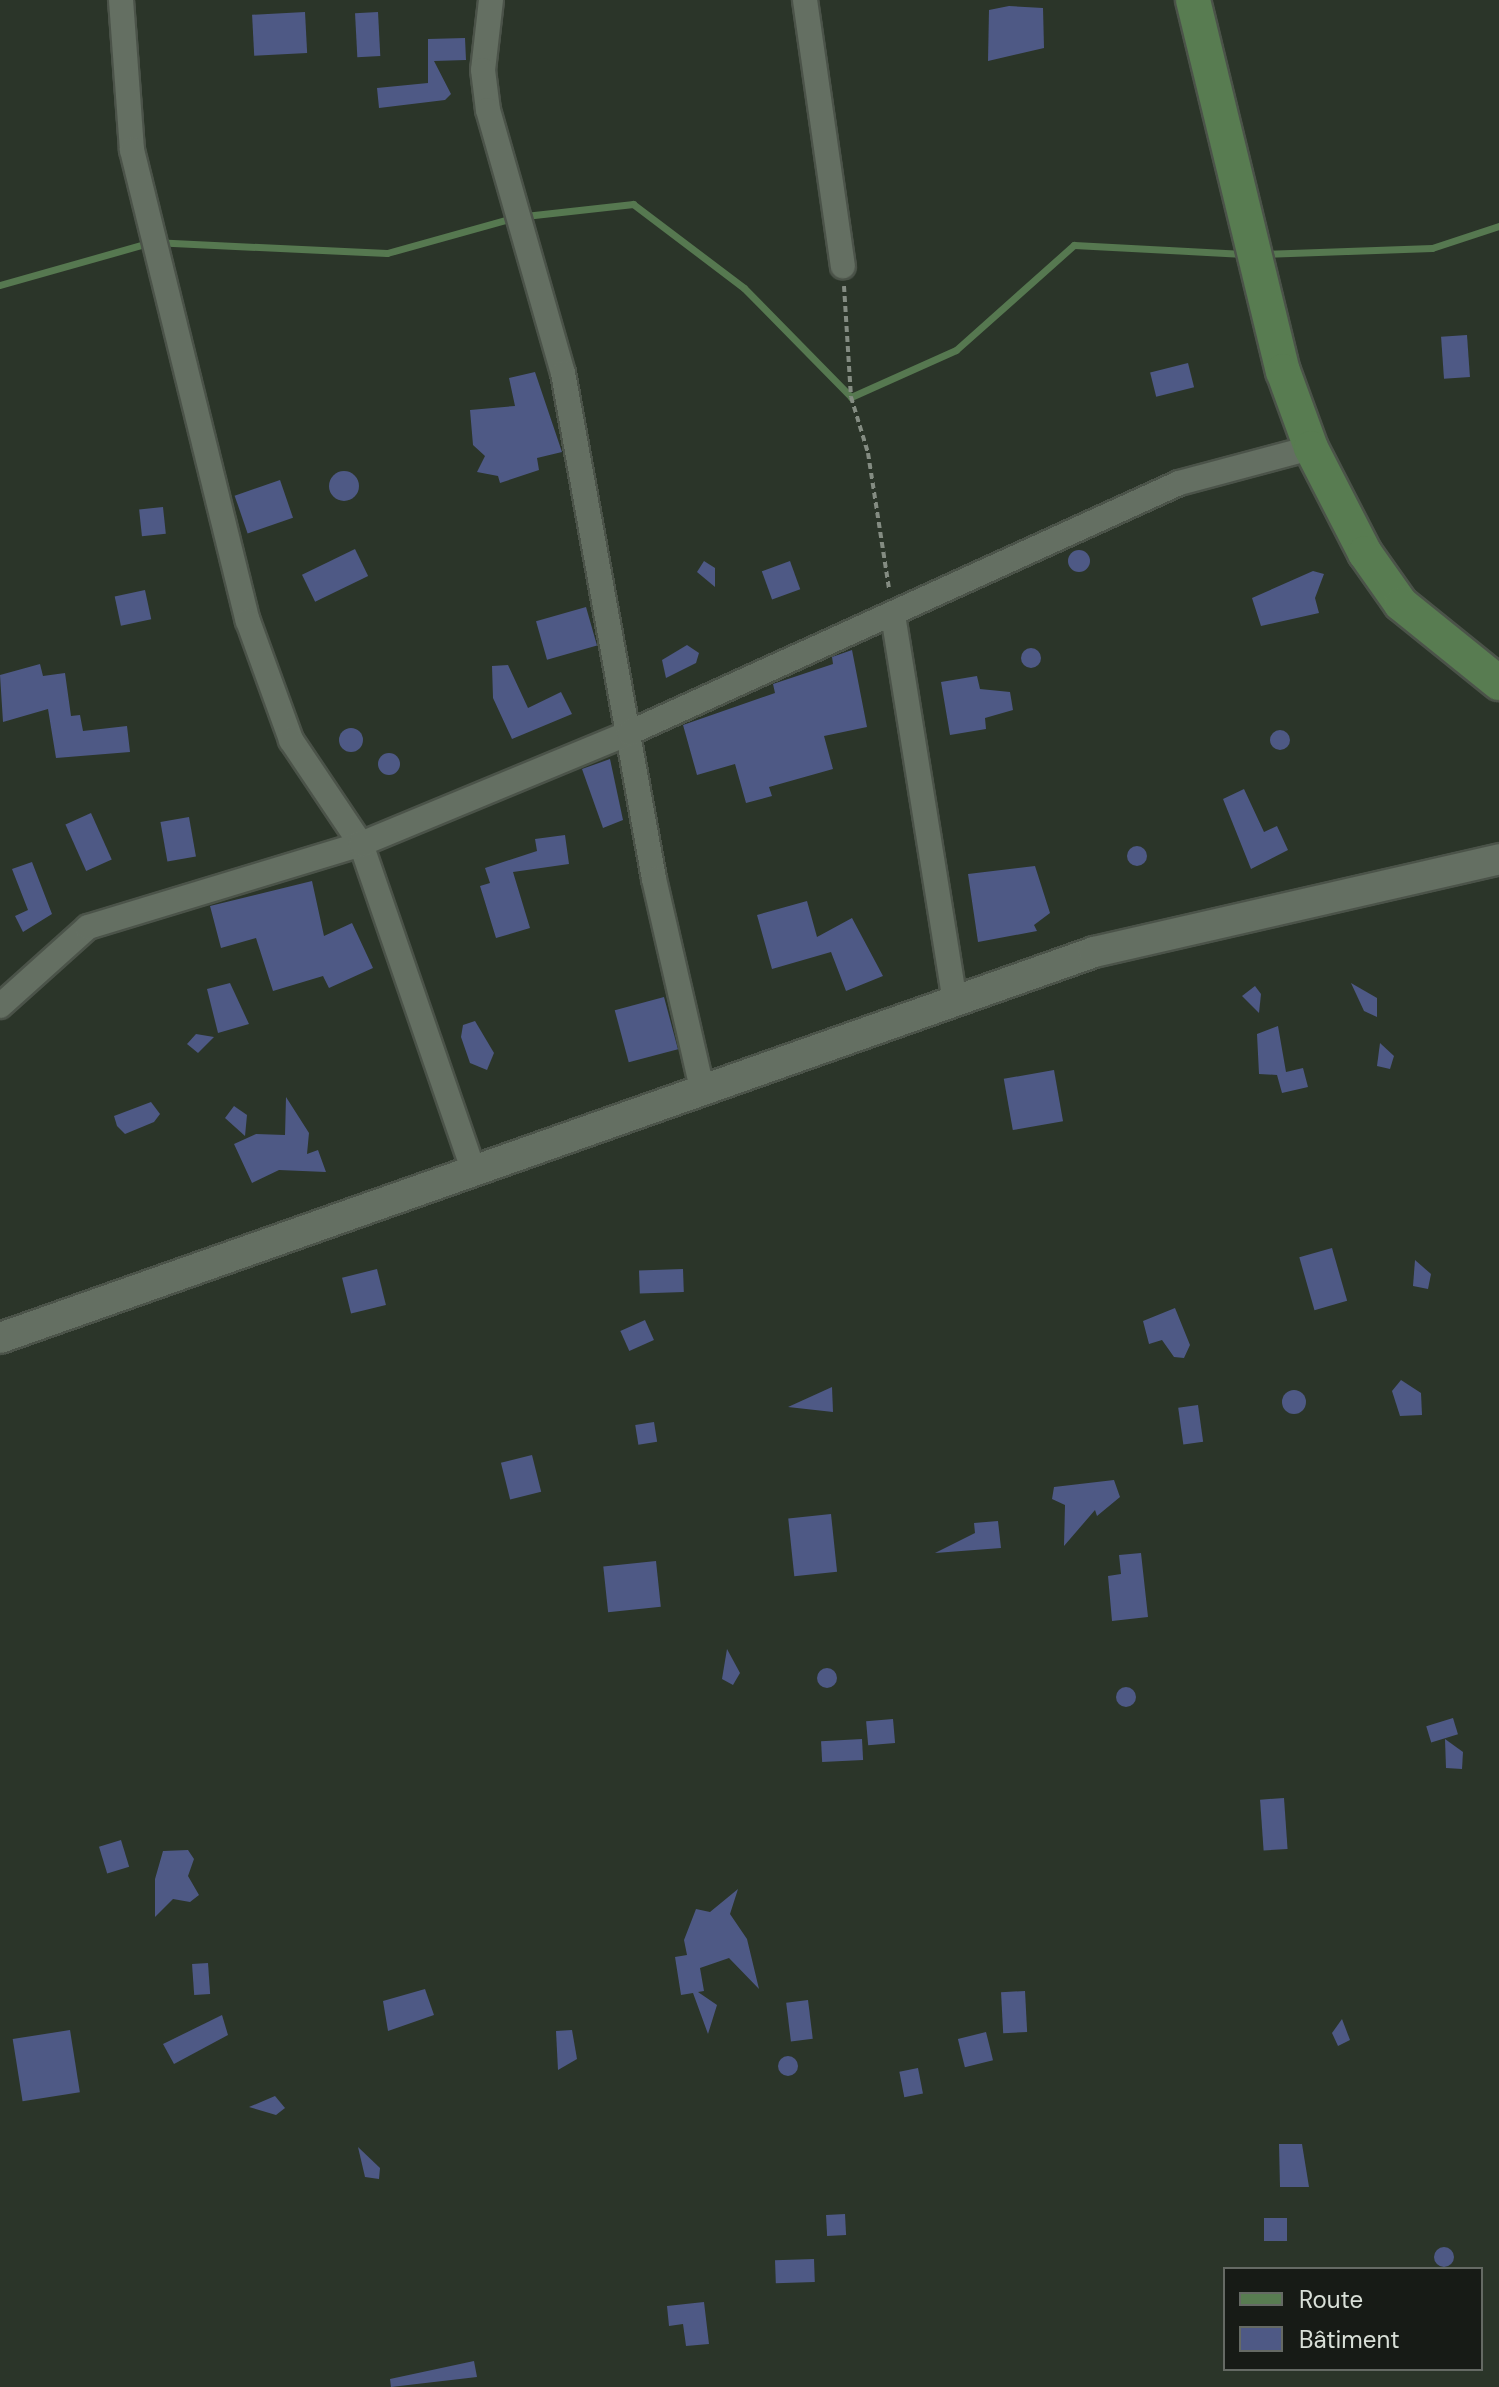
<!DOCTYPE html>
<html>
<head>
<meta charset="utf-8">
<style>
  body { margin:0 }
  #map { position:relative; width:1499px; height:2387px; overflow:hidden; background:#2b3529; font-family:"DM Sans",sans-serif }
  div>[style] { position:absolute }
  .stream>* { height:7px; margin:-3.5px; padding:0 3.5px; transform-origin:3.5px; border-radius:3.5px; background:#567850 }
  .building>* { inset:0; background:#4e5985; transform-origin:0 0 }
  .round { border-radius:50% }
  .path>* { height:4px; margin-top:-2px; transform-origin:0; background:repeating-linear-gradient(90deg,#848c82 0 6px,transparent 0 10px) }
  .roads { filter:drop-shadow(2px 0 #4b5349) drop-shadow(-2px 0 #4b5349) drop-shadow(0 2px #4b5349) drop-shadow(0 -2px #4b5349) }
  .minor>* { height:24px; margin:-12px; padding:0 12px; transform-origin:12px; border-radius:12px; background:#646f62 }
  .tertiary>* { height:30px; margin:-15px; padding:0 15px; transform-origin:15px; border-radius:15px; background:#646f62 }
  .secondary>* { height:34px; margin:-17px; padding:0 17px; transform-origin:17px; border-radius:17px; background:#587c51 }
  span { translate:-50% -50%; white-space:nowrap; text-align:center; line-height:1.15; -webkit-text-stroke:6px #171b16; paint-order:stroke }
  .legend { position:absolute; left:1223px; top:2267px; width:260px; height:104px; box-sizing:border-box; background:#171b16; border:2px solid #656a64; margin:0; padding:10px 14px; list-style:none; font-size:24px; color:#d9e0d8 }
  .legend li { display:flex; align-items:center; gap:16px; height:40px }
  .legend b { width:40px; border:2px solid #656a64 }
</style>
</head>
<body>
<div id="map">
  <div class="stream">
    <i style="left:1265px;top:254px;width:167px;rotate:-2.1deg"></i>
    <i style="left:1432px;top:248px;width:71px;rotate:-18.2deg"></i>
    <i style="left:0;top:285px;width:158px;rotate:-15.8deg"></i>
    <i style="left:152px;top:242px;width:235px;rotate:2.7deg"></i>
    <i style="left:387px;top:253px;width:134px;rotate:-15.6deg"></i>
    <i style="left:516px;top:217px;width:118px;rotate:-6.3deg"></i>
    <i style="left:633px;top:204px;width:139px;rotate:37.1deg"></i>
    <i style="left:744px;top:288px;width:153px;rotate:45.5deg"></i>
    <i style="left:851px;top:397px;width:115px;rotate:-24.1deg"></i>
    <i style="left:956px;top:350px;width:158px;rotate:-41.7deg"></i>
    <i style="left:1074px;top:245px;width:170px;rotate:3deg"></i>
  </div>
  <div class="building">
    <i style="clip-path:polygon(1009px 6px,1043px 8px,1044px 48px,988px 61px,989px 10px)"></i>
    <i style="left:305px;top:12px;width:41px;height:53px;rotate:87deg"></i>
    <i style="left:378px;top:12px;width:44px;height:23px;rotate:87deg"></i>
    <i style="clip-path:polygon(465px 38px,466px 60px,434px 61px,451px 94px,445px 100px,379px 108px,377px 88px,428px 83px,428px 39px)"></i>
    <i style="left:1467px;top:335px;width:42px;height:26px;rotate:86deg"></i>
    <i style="left:1188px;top:363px;width:25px;height:39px;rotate:76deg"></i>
    <i style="clip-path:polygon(535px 372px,562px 452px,537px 458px,539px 470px,500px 483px,498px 476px,477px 472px,485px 456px,473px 445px,470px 410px,515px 406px,509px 378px)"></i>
    <i class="round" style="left:329px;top:471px;width:30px;height:30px"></i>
    <i style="left:280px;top:480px;width:40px;height:48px;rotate:71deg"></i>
    <i style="left:163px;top:507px;width:27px;height:24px;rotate:84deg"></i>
    <i style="left:355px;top:549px;width:30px;height:59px;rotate:64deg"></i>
    <i class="round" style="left:1068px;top:550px;width:22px;height:22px"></i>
    <i style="clip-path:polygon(704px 561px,715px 568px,715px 587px,697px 572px)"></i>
    <i style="left:790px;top:561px;width:30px;height:30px;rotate:70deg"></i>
    <i style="clip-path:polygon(1313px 571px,1324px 574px,1315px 598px,1319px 613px,1261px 626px,1252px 598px)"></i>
    <i style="left:145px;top:590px;width:30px;height:31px;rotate:78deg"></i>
    <i style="left:586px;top:607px;width:40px;height:52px;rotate:74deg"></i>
    <i style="clip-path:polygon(687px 645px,699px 653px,696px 663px,666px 678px,662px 660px)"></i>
    <i class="round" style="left:1021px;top:648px;width:20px;height:20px"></i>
    <i style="clip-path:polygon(852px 650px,867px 727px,824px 736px,833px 769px,769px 787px,772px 796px,746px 803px,735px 764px,697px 775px,683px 725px,775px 693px,773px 684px,833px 664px,832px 657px)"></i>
    <i style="clip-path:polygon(40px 664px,43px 676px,65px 673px,71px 716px,80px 715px,83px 731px,127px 726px,130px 752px,56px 758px,48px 709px,3px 722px,0 675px)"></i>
    <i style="clip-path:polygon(508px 665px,528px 708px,561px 692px,572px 714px,512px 739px,493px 698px,492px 666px)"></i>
    <i style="clip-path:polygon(977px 676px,980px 689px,1010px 692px,1013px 710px,985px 718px,986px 729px,950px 735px,941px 682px)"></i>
    <i class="round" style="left:339px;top:728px;width:24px;height:24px"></i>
    <i class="round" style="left:1270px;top:730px;width:20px;height:20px"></i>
    <i class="round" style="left:378px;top:753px;width:22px;height:22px"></i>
    <i style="clip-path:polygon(610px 759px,623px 820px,603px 828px,582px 769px)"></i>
    <i style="clip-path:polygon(1244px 789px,1264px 832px,1277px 826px,1288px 850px,1251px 869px,1223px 799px)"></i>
    <i style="left:91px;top:813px;width:51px;height:28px;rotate:66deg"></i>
    <i style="left:189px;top:817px;width:40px;height:29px;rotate:80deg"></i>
    <i style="clip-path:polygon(565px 835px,569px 864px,513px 872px,530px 928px,496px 938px,480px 886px,490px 883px,485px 868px,537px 851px,535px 839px)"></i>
    <i class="round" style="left:1127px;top:846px;width:20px;height:20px"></i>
    <i style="clip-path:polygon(32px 862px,52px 914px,23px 932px,15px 916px,28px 910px,12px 869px)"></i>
    <i style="clip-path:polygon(1035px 866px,1050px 913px,1034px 925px,1037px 931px,978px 942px,968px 874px)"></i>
    <i style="clip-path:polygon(312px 881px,324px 936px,352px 923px,373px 968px,329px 988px,323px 976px,273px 991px,256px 938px,221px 948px,210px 906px)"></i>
    <i style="clip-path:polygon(807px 901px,817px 937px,852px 918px,883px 976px,846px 991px,831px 952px,772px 969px,757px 915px)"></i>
    <i style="clip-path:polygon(230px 983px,249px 1024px,218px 1033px,207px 989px)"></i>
    <i style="clip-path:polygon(1351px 983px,1377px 998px,1377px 1017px,1364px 1011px)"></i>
    <i style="clip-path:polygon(1255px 986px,1261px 994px,1259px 1013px,1242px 996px)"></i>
    <i style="left:664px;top:997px;width:54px;height:51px;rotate:75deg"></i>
    <i style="clip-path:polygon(475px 1021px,494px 1053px,487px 1070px,470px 1063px,461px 1037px,463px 1025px)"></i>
    <i style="clip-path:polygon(1278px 1026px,1286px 1072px,1303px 1068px,1308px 1087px,1282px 1093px,1277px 1075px,1259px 1074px,1257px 1034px)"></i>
    <i style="clip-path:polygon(196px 1034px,214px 1037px,198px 1053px,187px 1044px)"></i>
    <i style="clip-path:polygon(1380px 1043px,1394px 1056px,1390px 1069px,1377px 1066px)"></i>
    <i style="left:1054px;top:1070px;width:52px;height:51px;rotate:80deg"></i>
    <i style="clip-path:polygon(286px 1097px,309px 1133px,307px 1154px,318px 1150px,326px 1172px,279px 1170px,252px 1183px,234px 1144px,256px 1134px,285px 1135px)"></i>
    <i style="clip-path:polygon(151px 1102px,160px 1114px,154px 1122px,125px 1134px,117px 1126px,114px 1116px)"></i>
    <i style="clip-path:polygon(234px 1106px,247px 1115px,245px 1136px,225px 1118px)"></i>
    <i style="left:1332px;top:1248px;width:55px;height:34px;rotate:74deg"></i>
    <i style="clip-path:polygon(1415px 1260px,1431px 1274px,1428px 1289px,1413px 1286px)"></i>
    <i style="left:377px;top:1269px;width:37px;height:36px;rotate:76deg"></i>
    <i style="left:683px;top:1269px;width:23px;height:44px;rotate:88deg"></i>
    <i style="clip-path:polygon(1175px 1308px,1190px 1345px,1184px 1358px,1174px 1357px,1162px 1340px,1149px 1344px,1143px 1321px)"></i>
    <i style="left:645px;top:1320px;width:22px;height:27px;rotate:66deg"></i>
    <i style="clip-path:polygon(1401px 1380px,1421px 1393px,1422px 1415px,1400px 1416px,1392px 1391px)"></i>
    <i style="clip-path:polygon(832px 1387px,833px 1412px,788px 1407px)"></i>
    <i class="round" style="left:1282px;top:1390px;width:24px;height:24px"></i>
    <i style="left:1198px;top:1405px;width:37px;height:20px;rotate:82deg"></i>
    <i style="left:654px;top:1422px;width:20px;height:19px;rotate:81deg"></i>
    <i style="left:532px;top:1455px;width:38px;height:32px;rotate:76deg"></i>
    <i style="clip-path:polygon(1114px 1480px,1120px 1497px,1097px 1516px,1095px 1510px,1064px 1546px,1065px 1505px,1052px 1499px,1054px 1487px)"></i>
    <i style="left:831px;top:1514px;width:58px;height:43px;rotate:84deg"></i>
    <i style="clip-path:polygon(998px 1521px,1001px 1548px,935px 1553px,975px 1533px,974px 1523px)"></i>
    <i style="clip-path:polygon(1141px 1553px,1148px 1617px,1112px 1621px,1108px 1576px,1121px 1574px,1119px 1555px)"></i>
    <i style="left:656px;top:1561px;width:46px;height:53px;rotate:84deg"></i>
    <i style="clip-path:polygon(727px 1649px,740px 1673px,733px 1685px,722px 1679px)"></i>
    <i class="round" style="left:817px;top:1668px;width:20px;height:20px"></i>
    <i class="round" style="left:1116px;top:1687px;width:20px;height:20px"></i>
    <i style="left:1453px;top:1718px;width:17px;height:28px;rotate:73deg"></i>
    <i style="left:893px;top:1719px;width:24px;height:27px;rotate:85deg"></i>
    <i style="left:862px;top:1739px;width:21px;height:41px;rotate:87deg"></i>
    <i style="clip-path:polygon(1445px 1739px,1463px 1752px,1462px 1769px,1446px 1768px)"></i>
    <i style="left:1284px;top:1798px;width:51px;height:24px;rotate:86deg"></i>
    <i style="left:121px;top:1840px;width:28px;height:23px;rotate:73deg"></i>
    <i style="clip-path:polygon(188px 1850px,194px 1859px,188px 1876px,199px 1895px,190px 1902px,173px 1899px,155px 1917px,155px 1879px,163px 1851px)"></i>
    <i style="clip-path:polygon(738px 1889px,730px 1914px,747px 1939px,759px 1989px,729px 1958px,700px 1968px,704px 1991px,698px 1992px,717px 2005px,708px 2034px,693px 1993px,681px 1995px,675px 1957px,687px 1955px,684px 1940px,696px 1909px,710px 1912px)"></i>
    <i style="left:208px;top:1963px;width:31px;height:16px;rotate:86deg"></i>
    <i style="clip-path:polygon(425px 1989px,434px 2015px,388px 2031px,383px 2001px)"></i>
    <i style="left:1025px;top:1991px;width:41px;height:24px;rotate:87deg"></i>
    <i style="left:808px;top:2000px;width:39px;height:22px;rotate:83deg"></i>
    <i style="clip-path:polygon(222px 2015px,228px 2035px,174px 2064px,163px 2044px)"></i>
    <i style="clip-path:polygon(1342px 2019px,1350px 2040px,1338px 2046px,1332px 2033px)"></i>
    <i style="left:70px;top:2030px;width:63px;height:58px;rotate:81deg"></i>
    <i style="clip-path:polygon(572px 2030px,577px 2059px,558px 2070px,556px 2031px)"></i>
    <i style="left:986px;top:2032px;width:29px;height:29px;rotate:76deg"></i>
    <i class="round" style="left:778px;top:2056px;width:20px;height:20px"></i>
    <i style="left:918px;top:2068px;width:26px;height:19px;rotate:79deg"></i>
    <i style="clip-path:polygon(275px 2096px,285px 2108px,276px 2115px,249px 2107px)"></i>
    <i style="clip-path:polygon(1279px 2144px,1302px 2144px,1309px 2187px,1280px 2187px)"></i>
    <i style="clip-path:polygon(358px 2147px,380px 2168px,379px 2179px,365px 2177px)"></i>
    <i style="left:845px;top:2214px;width:21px;height:19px;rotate:87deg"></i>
    <i style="left:1264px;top:2218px;width:23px;height:23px"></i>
    <i class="round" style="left:1434px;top:2247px;width:20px;height:20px"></i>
    <i style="left:814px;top:2259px;width:23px;height:39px;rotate:88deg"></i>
    <i style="clip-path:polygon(704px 2302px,709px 2344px,686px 2346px,683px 2324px,669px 2326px,667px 2306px)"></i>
    <i style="clip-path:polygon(474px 2361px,477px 2377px,391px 2387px,390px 2379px)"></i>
  </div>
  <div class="path">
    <i style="left:844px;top:286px;width:111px;rotate:86.4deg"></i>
    <i style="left:851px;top:397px;width:59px;rotate:73.1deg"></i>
    <i style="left:868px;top:453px;width:138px;rotate:81.2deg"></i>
  </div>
  <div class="roads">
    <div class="minor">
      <i style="left:121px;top:0;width:150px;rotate:85.8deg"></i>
      <i style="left:132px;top:150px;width:485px;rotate:76.2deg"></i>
      <i style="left:248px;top:621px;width:127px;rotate:70.1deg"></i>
      <i style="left:291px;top:740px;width:125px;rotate:56.1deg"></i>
      <i style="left:361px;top:844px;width:344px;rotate:71deg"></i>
      <i style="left:491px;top:0;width:70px;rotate:96.5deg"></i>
      <i style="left:483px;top:70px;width:40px;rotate:82.9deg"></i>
      <i style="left:488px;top:110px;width:273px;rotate:74.1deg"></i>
      <i style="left:563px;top:373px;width:514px;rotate:79.8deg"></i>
      <i style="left:654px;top:879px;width:215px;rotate:77.1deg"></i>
      <i style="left:805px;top:0;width:269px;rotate:81.9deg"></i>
      <i style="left:893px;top:615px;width:390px;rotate:80.9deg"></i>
      <i style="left:0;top:1006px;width:118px;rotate:-41.9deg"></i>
      <i style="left:88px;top:927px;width:285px;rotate:-16.9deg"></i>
      <i style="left:361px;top:844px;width:290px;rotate:-22.5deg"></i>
      <i style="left:629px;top:733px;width:604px;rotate:-24.44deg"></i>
      <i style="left:1179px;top:483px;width:137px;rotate:-14.9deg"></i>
    </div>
    <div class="tertiary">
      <i style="left:0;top:1338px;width:1160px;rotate:-19.43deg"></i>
      <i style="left:1094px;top:952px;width:416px;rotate:-12.9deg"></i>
    </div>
    <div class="secondary">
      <i style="left:1193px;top:0;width:382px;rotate:76.4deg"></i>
      <i style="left:1283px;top:371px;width:82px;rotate:70deg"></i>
      <i style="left:1311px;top:448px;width:118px;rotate:62.8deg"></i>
      <i style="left:1365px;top:553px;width:62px;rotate:54.8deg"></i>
      <i style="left:1401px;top:604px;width:126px;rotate:38.9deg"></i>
    </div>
  </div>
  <ul class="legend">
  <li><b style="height:10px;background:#587c51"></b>Route</li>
  <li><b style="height:22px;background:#4e5985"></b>Bâtiment</li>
  </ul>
</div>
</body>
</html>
